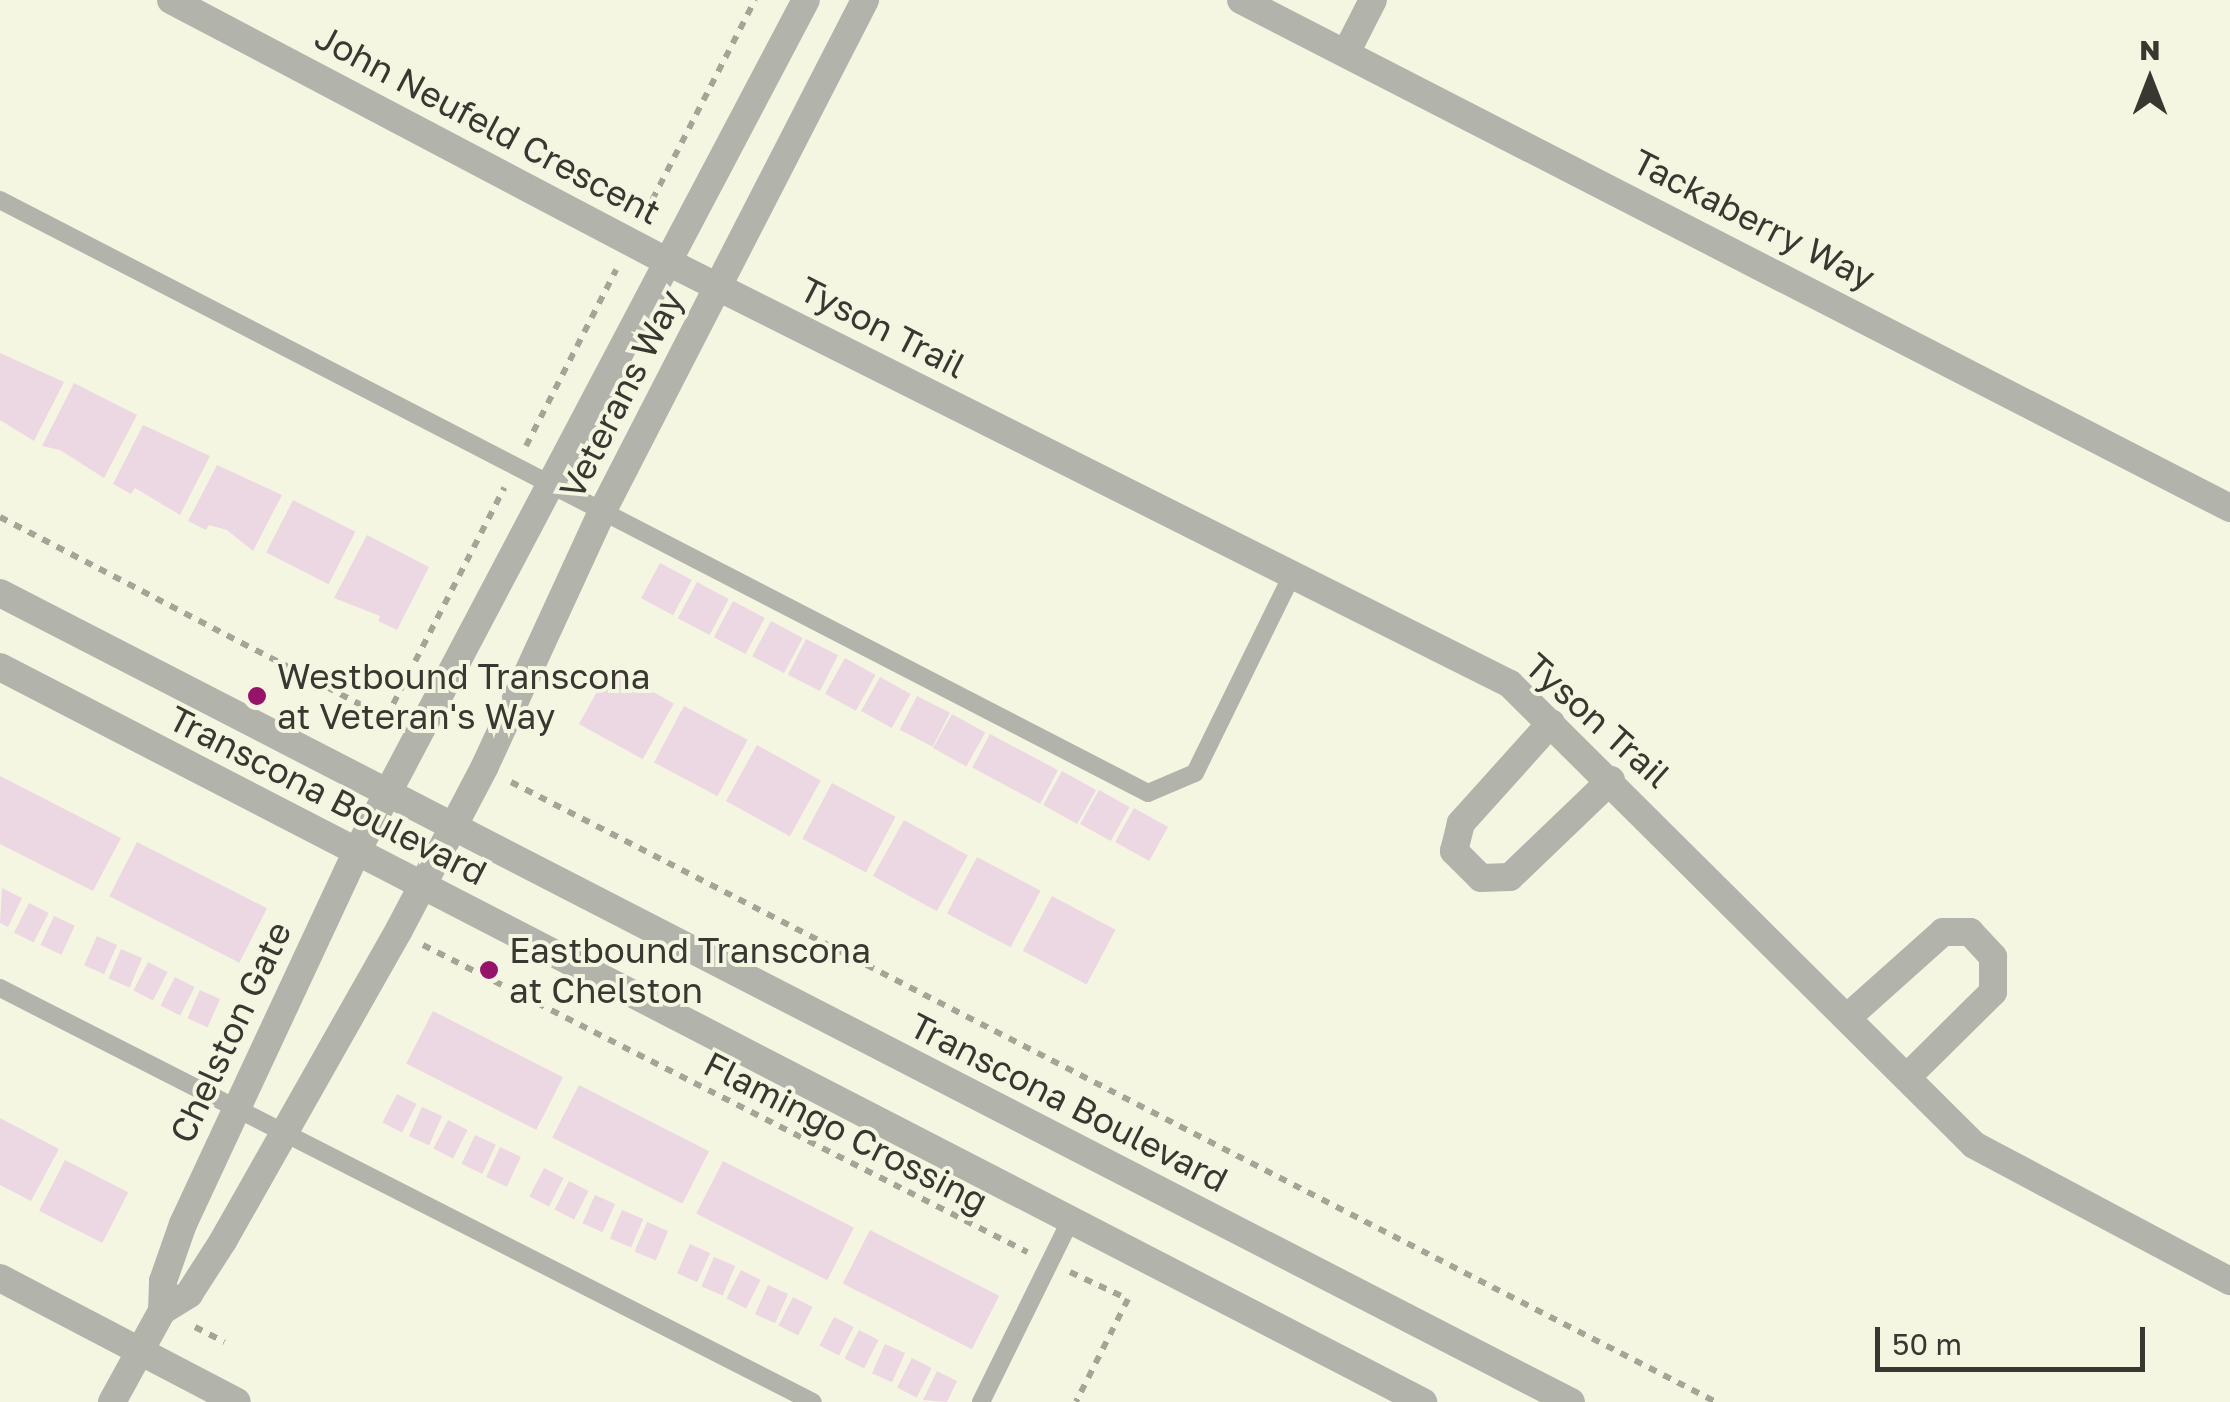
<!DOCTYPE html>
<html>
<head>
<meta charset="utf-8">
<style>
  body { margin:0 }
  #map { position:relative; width:2230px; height:1402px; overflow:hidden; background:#f4f6e2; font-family:"Golos Text",sans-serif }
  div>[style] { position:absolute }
  .building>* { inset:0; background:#ecd8e2; transform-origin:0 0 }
  .path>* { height:6px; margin-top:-3px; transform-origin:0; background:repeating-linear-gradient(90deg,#a4a597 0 8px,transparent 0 16px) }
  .service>* { height:18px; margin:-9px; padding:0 9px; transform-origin:9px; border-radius:9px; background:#b2b3ab }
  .minor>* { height:28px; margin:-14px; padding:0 14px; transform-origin:14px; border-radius:14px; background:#b2b3ab }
  .tertiary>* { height:28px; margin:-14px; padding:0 14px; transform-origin:14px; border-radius:14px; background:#b2b3ab }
  .dots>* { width:28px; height:28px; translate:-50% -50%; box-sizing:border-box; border:5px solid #f4f6e2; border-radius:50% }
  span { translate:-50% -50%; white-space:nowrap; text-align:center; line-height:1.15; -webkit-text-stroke:8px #f4f6e2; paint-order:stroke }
  .street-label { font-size:35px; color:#383831 }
  .poi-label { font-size:35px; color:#383831 }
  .left { translate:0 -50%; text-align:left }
  .north { position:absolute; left:2100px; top:30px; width:100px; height:100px; -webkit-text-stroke:8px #f4f6e2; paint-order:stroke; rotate:0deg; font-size:28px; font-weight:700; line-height:40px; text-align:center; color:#383831 }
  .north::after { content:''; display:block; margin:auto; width:35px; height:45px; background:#383831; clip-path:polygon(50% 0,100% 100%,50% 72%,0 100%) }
  .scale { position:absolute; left:1875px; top:1327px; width:270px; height:45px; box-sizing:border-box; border:5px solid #383831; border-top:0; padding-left:12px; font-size:30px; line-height:35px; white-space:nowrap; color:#383831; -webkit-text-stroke:8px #f4f6e2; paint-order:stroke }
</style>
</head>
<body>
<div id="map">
  <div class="building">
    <i style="clip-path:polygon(0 353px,64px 382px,34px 441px,0 420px)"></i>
    <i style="clip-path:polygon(74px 383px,137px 415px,104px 478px,60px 450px,42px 446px)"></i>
    <i style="clip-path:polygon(143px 425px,210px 456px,180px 515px,135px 488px,131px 494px,113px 484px)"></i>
    <i style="clip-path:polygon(217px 465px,282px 495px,253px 551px,227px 530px,209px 525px,206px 530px,188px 521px)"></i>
    <i style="left:293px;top:500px;width:70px;height:59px;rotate:27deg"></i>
    <i style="clip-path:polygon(367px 535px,429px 567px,397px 630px,378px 621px,380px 616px,334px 598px)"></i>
    <i style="left:660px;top:563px;width:36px;height:40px;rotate:28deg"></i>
    <i style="left:697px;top:582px;width:36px;height:41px;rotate:28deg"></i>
    <i style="left:733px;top:601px;width:36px;height:41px;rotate:28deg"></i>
    <i style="left:771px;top:621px;width:36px;height:40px;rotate:28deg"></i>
    <i style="left:806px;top:639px;width:36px;height:40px;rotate:27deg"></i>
    <i style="left:845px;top:658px;width:35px;height:41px;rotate:29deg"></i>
    <i style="left:610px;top:668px;width:73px;height:64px;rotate:29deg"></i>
    <i style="left:880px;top:677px;width:35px;height:39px;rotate:29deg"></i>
    <i style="left:917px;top:696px;width:37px;height:38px;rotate:27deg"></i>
    <i style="left:684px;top:706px;width:72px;height:64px;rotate:28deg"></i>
    <i style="left:952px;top:714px;width:38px;height:39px;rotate:29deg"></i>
    <i style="left:990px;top:734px;width:77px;height:38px;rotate:28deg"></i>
    <i style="left:757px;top:745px;width:73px;height:64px;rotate:29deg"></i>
    <i style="left:1062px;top:771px;width:39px;height:39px;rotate:29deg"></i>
    <i style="clip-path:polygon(0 776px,121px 838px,93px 891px,0 844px)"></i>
    <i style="left:832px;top:783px;width:72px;height:63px;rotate:28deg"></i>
    <i style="left:1099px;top:790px;width:35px;height:39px;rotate:29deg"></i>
    <i style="left:1134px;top:808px;width:39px;height:39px;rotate:29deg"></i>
    <i style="left:904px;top:820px;width:73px;height:64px;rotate:29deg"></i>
    <i style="left:137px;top:842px;width:146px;height:61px;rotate:27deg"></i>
    <i style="left:977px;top:857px;width:72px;height:64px;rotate:28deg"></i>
    <i style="clip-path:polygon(2px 888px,22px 898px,8px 927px,0 923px)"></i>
    <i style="left:1052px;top:896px;width:72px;height:62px;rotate:28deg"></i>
    <i style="left:29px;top:903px;width:22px;height:33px;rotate:27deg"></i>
    <i style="left:54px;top:916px;width:23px;height:32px;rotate:25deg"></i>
    <i style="left:97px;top:936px;width:22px;height:32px;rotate:24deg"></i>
    <i style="left:121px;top:949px;width:23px;height:32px;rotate:23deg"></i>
    <i style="left:148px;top:962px;width:22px;height:32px;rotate:27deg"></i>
    <i style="left:175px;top:977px;width:22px;height:32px;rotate:27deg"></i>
    <i style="left:200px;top:990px;width:22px;height:31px;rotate:24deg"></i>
    <i style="left:433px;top:1011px;width:146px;height:59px;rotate:27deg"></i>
    <i style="left:579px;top:1085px;width:146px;height:59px;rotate:27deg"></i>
    <i style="left:397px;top:1094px;width:22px;height:32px;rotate:27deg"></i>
    <i style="left:422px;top:1107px;width:22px;height:32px;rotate:24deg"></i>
    <i style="clip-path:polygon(0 1118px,59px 1149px,31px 1201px,0 1185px)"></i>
    <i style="left:448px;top:1120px;width:22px;height:32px;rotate:27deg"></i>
    <i style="left:475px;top:1135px;width:23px;height:32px;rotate:25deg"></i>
    <i style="left:500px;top:1147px;width:23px;height:33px;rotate:25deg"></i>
    <i style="left:65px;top:1160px;width:71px;height:57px;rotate:27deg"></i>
    <i style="left:723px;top:1161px;width:147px;height:59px;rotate:27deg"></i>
    <i style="left:544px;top:1168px;width:22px;height:32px;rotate:27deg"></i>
    <i style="left:569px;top:1181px;width:22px;height:32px;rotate:27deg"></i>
    <i style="left:595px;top:1195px;width:22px;height:31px;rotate:24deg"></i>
    <i style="left:622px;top:1210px;width:23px;height:31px;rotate:23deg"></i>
    <i style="left:647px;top:1222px;width:23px;height:32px;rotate:23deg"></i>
    <i style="left:870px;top:1230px;width:145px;height:60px;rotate:27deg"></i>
    <i style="left:690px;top:1244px;width:22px;height:32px;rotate:24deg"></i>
    <i style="left:714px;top:1257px;width:23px;height:32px;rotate:23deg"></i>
    <i style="left:741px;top:1270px;width:22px;height:32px;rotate:27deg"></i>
    <i style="left:768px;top:1285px;width:22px;height:32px;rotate:24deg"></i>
    <i style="left:793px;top:1297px;width:22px;height:32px;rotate:27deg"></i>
    <i style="left:834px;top:1317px;width:22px;height:32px;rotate:27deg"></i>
    <i style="left:859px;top:1330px;width:22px;height:32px;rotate:27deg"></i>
    <i style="left:885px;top:1344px;width:22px;height:32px;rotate:24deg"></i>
    <i style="left:912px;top:1358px;width:22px;height:33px;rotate:27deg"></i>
    <i style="clip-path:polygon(937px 1371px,957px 1381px,947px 1402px,923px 1400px)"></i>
  </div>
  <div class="path">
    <i style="left:645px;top:214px;width:241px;rotate:-62.8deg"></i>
    <i style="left:526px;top:446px;width:198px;rotate:-62.9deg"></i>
    <i style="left:0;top:517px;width:444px;rotate:27.5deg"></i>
    <i style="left:386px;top:718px;width:259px;rotate:-62.8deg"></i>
    <i style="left:511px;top:782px;width:1355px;rotate:27.23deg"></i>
    <i style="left:423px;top:945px;width:678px;rotate:26.94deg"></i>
    <i style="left:1070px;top:1272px;width:64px;rotate:25deg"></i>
    <i style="left:1128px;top:1299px;width:115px;rotate:116.8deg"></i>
    <i style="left:195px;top:1327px;width:33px;rotate:27deg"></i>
  </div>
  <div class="service">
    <i style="left:0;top:200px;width:1292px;rotate:27.32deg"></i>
    <i style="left:1148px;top:793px;width:51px;rotate:-23.1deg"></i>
    <i style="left:1195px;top:773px;width:220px;rotate:-63.9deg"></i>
    <i style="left:0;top:988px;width:912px;rotate:26.99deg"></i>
    <i style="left:981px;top:1402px;width:202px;rotate:-63.8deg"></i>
  </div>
  <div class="minor">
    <i style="left:171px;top:0;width:566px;rotate:27.79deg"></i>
    <i style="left:672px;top:264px;width:937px;rotate:26.62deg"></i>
    <i style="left:1510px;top:684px;width:654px;rotate:44.81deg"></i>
    <i style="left:1974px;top:1145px;width:290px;rotate:28deg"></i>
    <i style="left:1241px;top:0;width:1112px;rotate:27.19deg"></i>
    <i style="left:1347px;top:51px;width:57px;rotate:-63deg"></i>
    <i style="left:1551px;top:723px;width:135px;rotate:132deg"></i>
    <i style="left:1461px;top:823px;width:29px;rotate:104deg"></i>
    <i style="left:1454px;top:851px;width:38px;rotate:45deg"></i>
    <i style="left:1481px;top:878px;width:29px;rotate:-2deg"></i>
    <i style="left:1510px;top:877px;width:140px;rotate:-43.8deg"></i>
    <i style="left:1848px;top:1017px;width:127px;rotate:-41.8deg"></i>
    <i style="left:1943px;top:932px;width:27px"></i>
    <i style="left:1970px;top:932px;width:34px;rotate:47deg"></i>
    <i style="left:1993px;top:957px;width:35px;rotate:90deg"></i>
    <i style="left:1993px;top:992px;width:121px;rotate:135.3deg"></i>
    <i style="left:0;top:1278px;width:267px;rotate:27.6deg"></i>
    <i style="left:162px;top:1311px;width:32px;rotate:-32deg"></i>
    <i style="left:189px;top:1294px;width:63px;rotate:-57.3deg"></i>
    <i style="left:223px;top:1241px;width:357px;rotate:-60.5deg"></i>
    <i style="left:399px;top:930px;width:185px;rotate:-62.3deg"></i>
    <i style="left:485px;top:766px;width:277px;rotate:-65.3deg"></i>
    <i style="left:601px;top:514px;width:578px;rotate:-62.81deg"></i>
    <i style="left:112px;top:1402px;width:104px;rotate:-61.2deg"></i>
    <i style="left:162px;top:1311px;width:30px;rotate:-88deg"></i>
    <i style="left:163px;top:1281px;width:60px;rotate:-70.7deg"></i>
    <i style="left:183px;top:1224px;width:409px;rotate:-65deg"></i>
    <i style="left:356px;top:853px;width:964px;rotate:-62.19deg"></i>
  </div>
  <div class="tertiary">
    <i style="left:0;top:593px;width:1767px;rotate:27.25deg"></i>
    <i style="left:0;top:667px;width:1602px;rotate:27.32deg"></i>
  </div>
  <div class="dots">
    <i style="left:257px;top:696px;background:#97136a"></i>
    <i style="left:489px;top:970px;background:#97136a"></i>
  </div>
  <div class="street-label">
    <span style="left:488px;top:124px;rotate:28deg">John Neufeld Crescent</span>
    <span style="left:1754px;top:219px;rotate:27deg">Tackaberry Way</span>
    <span style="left:883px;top:327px;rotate:27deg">Tyson Trail</span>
    <span style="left:621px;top:394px;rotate:-63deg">Veterans Way</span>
    <span style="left:1598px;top:720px;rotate:42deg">Tyson Trail</span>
    <span style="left:328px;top:795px;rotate:27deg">Transcona Boulevard</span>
    <span style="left:230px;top:1032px;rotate:-65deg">Chelston Gate</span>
    <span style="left:1069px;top:1102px;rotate:27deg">Transcona Boulevard</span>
    <span style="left:846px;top:1132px;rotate:27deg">Flamingo Crossing</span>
  </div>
  <div class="poi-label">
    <span class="left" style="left:277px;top:696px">Westbound Transcona<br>at Veteran's Way</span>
    <span class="left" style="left:509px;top:970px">Eastbound Transcona<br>at Chelston</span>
  </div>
  <div class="north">N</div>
  <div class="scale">50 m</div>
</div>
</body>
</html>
